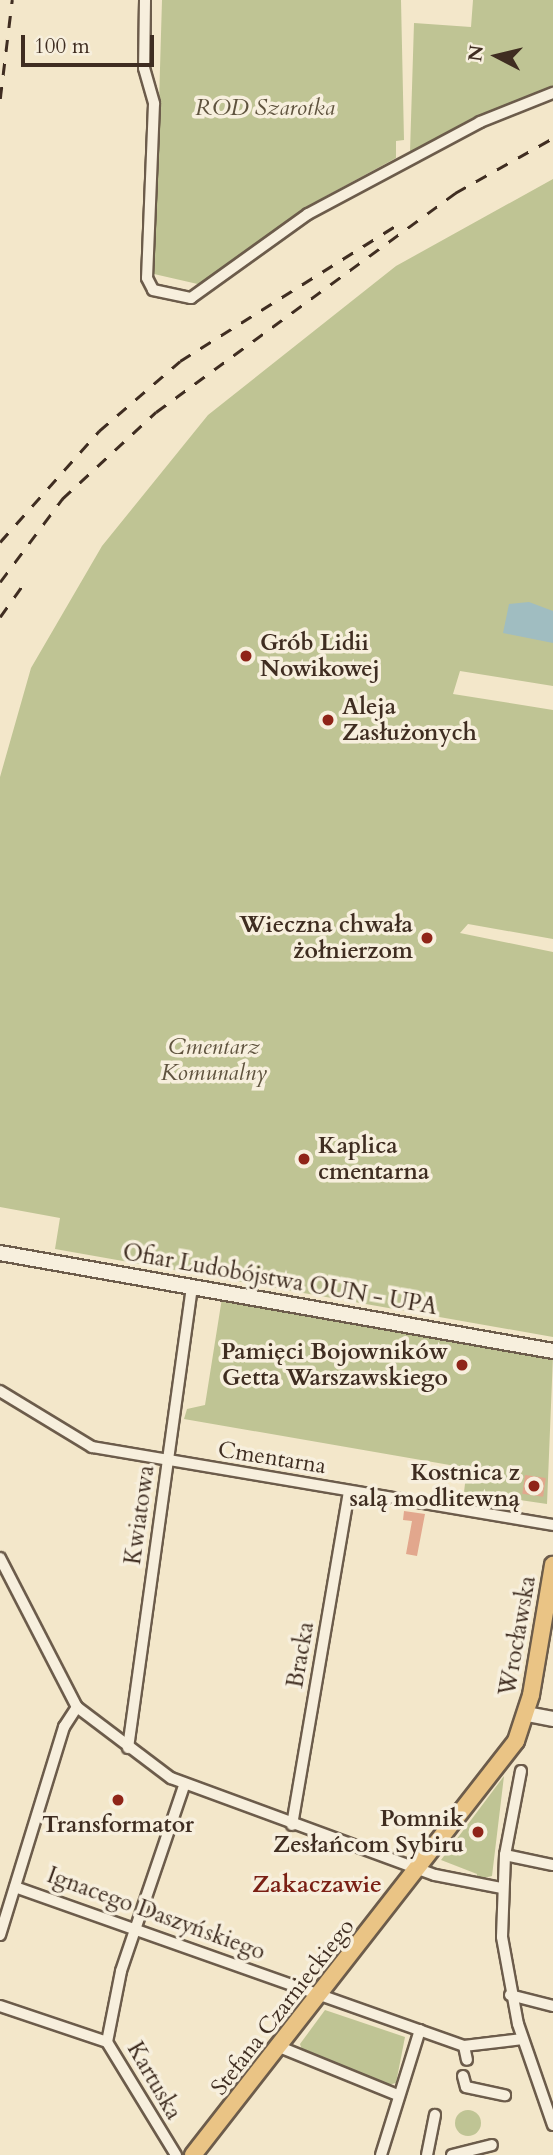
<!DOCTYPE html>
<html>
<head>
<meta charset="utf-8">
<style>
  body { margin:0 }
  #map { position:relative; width:553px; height:2155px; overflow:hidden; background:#f3e7ca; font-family:Cardo,serif }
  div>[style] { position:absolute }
  .green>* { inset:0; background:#bfc494 }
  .round { border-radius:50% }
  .water>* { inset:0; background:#a0bdc1 }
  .building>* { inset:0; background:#e2a78d; transform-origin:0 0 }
  .roads { filter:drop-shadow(2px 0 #6c5c4b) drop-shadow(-2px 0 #6c5c4b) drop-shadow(0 2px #6c5c4b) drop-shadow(0 -2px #6c5c4b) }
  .street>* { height:10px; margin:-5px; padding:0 5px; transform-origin:5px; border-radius:5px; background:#f7efdd }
  .secondary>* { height:14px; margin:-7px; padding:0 7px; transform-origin:7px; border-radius:7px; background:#f7efdd }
  .primary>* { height:16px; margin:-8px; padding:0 8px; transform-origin:8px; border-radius:8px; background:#eac485 }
  .rail>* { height:2.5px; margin-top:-1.25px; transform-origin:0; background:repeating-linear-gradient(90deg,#3f2d21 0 12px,transparent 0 24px) }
  .dots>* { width:19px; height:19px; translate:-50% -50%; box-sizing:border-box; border:4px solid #f7efdd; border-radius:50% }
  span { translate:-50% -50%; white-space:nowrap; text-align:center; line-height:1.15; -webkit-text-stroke:7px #f7efdd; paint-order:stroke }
  .park-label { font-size:23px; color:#5f533e; font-style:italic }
  .poi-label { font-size:23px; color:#3f2d21; font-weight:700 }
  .left { translate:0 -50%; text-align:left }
  .right { translate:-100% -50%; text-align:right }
  .street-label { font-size:23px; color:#3f2d21 }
  .neighbourhood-label { font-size:24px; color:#7a1f14; font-weight:700 }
  .north { position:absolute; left:462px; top:21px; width:70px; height:70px; -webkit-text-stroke:5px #f7efdd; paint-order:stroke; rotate:277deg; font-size:19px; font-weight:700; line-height:28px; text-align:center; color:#3f2d21 }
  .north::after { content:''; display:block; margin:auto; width:24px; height:32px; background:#3f2d21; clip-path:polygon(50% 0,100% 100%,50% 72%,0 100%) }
  .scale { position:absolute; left:21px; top:35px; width:133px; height:32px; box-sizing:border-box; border:4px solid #3f2d21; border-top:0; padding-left:9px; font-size:21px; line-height:24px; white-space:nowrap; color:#3f2d21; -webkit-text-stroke:5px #f7efdd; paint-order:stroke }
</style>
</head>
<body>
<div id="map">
  <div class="green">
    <i style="clip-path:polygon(162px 0,401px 0,404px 140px,396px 141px,396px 158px,326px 196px,202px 285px,154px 274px)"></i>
    <i style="clip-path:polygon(473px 0,553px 0,553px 87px,410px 152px,414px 23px,471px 27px)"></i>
    <i style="clip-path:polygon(553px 179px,553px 686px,460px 671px,453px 694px,553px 710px,553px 939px,468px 924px,460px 933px,553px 952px,553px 1337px,55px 1249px,60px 1218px,0 1207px,0 777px,31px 668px,102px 546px,208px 415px,396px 266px)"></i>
    <i style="clip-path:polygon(222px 1298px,553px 1356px,547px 1504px,464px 1492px,467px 1468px,184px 1419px,187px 1409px,205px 1405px)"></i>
    <i style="clip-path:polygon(504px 1776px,492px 1876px,476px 1880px,477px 1874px,441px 1860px)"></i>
    <i style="clip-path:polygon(325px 2010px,405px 2037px,396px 2083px,384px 2086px,303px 2053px,300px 2044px)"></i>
    <i class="round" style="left:455px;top:2110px;width:26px;height:26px"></i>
  </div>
  <div class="water">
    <i style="clip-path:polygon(529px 602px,553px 611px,553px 643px,503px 633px,509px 604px)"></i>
  </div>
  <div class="building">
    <i style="left:525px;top:1475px;width:21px;height:19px;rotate:8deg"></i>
    <i style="clip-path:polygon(404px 1511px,425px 1514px,417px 1556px,406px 1554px,412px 1521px,403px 1520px)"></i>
  </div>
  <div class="roads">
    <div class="street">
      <i style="left:145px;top:0;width:68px;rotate:90.8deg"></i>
      <i style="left:144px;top:68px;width:37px;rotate:74deg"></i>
      <i style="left:154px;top:104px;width:174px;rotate:92.3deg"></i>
      <i style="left:147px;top:278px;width:13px;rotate:63deg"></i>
      <i style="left:153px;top:290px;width:39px;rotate:12deg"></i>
      <i style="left:191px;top:298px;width:144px;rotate:-35.7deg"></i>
      <i style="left:308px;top:214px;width:195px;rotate:-28.1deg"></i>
      <i style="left:480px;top:122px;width:79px;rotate:-21.7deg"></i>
      <i style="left:0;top:1391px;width:108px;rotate:31.3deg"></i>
      <i style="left:92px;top:1447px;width:468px;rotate:9.6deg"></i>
      <i style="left:0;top:1558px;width:168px;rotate:62.7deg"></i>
      <i style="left:77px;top:1707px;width:118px;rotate:37.1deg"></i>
      <i style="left:171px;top:1778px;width:281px;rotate:20.2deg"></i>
      <i style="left:435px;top:1875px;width:67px;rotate:11.1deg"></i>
      <i style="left:128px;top:1748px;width:464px;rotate:-82.1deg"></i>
      <i style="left:521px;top:1771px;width:86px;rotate:100.8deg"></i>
      <i style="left:505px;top:1855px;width:82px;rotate:92.1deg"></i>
      <i style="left:502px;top:1937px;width:88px;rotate:79.6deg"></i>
      <i style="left:518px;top:2024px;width:107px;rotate:70.9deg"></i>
      <i style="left:292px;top:1825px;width:338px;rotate:-80.3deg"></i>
      <i style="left:505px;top:1855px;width:49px;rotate:11.8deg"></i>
      <i style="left:15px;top:1887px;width:476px;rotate:19.5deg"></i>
      <i style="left:464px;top:2046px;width:59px;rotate:-6.8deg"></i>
      <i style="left:0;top:1935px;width:218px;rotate:-72.9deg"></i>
      <i style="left:64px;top:1727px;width:24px;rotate:-57deg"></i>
      <i style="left:510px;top:1995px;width:44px;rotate:14.3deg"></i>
      <i style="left:0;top:2006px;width:113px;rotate:18.6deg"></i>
      <i style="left:464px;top:2046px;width:14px;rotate:78deg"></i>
      <i style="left:282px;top:2048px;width:125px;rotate:22.1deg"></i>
      <i style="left:463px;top:2076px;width:11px;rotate:75deg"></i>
      <i style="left:466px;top:2087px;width:40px;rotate:12deg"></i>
      <i style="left:176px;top:2155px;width:132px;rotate:-121.4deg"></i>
      <i style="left:107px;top:2042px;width:72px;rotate:-78.8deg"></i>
      <i style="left:121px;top:1971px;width:195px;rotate:-71.2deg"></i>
      <i style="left:381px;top:2155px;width:131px;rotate:-72.7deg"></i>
      <i style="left:427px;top:2155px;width:41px;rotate:-78.7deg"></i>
      <i style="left:452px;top:2155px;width:41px;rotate:-14deg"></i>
    </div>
    <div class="secondary">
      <i style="left:0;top:1253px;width:562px;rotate:10.05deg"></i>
      <i style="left:527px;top:1714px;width:26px;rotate:11deg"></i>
    </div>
    <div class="primary">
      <i style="left:193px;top:2155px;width:525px;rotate:-52.04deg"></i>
      <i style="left:516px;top:1741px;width:48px;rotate:-71.9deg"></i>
      <i style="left:531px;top:1695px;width:132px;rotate:-80.4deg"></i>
    </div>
  </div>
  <div class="rail">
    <i style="left:0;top:99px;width:100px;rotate:-83.1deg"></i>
    <i style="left:0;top:542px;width:149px;rotate:-48.3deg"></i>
    <i style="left:99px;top:431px;width:107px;rotate:-40.8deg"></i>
    <i style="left:180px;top:361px;width:257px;rotate:-32.1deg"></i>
    <i style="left:0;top:582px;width:104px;rotate:-53.2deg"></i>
    <i style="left:62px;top:499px;width:128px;rotate:-42.8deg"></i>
    <i style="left:156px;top:412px;width:371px;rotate:-36.2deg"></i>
    <i style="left:455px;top:193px;width:112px;rotate:-29.3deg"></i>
    <i style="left:0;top:617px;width:43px;rotate:-54.5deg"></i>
  </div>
  <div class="dots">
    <i style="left:246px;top:656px;background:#8f2418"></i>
    <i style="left:328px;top:720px;background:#8f2418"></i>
    <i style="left:427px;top:938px;background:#8f2418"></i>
    <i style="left:304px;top:1159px;background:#8f2418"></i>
    <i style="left:462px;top:1365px;background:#8f2418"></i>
    <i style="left:534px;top:1486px;background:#8f2418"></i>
    <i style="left:118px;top:1800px;background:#8f2418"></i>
    <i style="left:478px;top:1832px;background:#8f2418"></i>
  </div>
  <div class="park-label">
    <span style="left:265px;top:108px">ROD Szarotka</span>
    <span style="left:214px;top:1060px">Cmentarz<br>Komunalny</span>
  </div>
  <div class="poi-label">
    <span class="left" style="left:260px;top:656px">Grób Lidii<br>Nowikowej</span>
    <span class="left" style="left:342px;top:720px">Aleja<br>Zasłużonych</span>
    <span class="right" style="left:413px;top:938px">Wieczna chwała<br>żołnierzom</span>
    <span class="left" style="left:318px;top:1159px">Kaplica<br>cmentarna</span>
    <span class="right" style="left:448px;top:1365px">Pamięci Bojowników<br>Getta Warszawskiego</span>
    <span class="right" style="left:520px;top:1486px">Kostnica z<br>salą modlitewną</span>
    <span class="right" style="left:464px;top:1832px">Pomnik<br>Zesłańcom Sybiru</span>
    <span style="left:118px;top:1825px">Transformator</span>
  </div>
  <div class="street-label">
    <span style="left:280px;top:1280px;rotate:10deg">Ofiar Ludobójstwa OUN - UPA</span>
    <span style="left:272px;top:1458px;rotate:9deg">Cmentarna</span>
    <span style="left:140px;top:1515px;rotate:-82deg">Kwiatowa</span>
    <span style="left:518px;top:1636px;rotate:-80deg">Wrocławska</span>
    <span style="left:301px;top:1655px;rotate:-80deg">Bracka</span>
    <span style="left:156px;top:1914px;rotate:20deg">Ignacego Daszyńskiego</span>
    <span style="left:283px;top:2007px;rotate:-52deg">Stefana Czarnieckiego</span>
    <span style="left:154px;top:2081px;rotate:60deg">Kartuska</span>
  </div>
  <div class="neighbourhood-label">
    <span style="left:317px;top:1885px">Zakaczawie</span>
  </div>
  <div class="north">N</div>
  <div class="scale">100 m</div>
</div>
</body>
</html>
